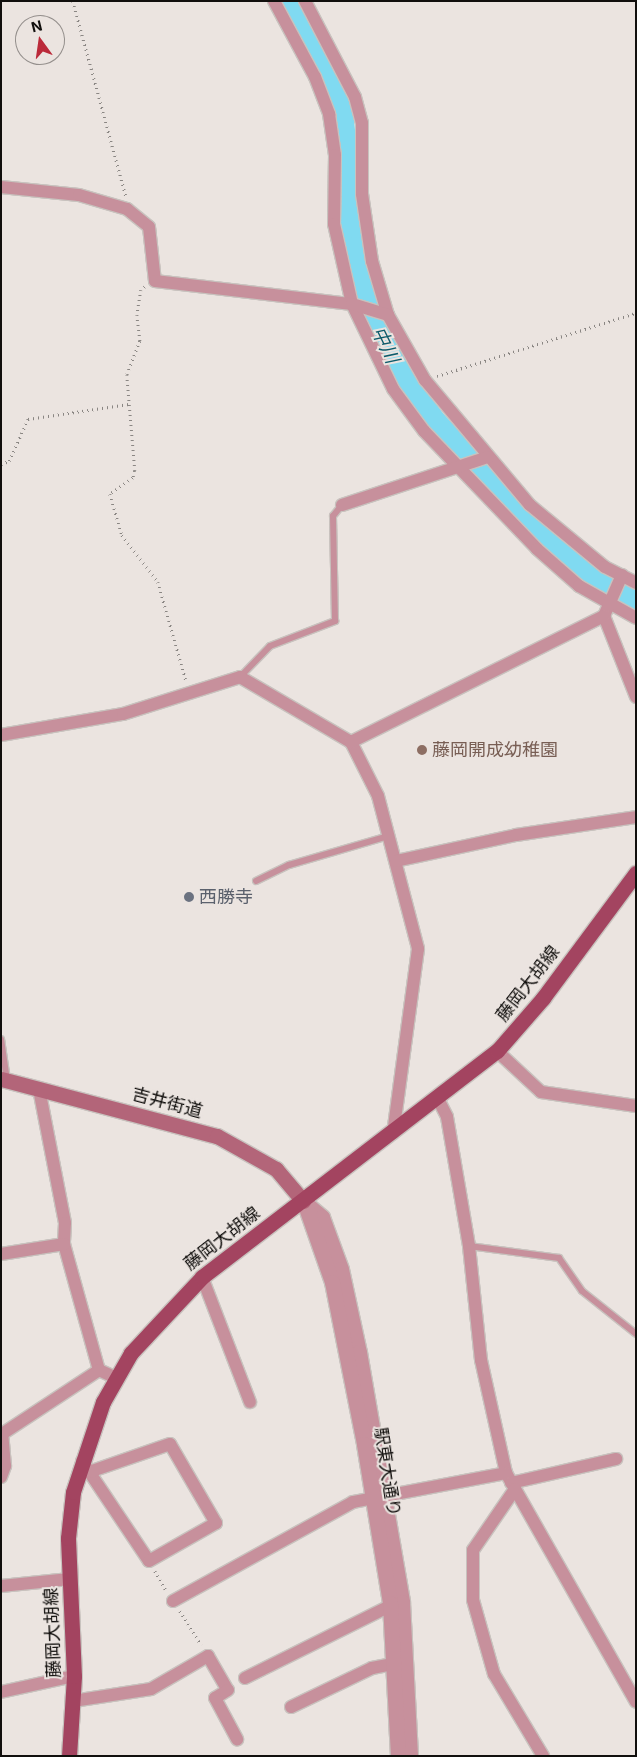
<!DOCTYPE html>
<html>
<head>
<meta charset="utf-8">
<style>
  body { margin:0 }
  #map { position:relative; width:637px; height:1757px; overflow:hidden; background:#ebe4e0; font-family:Inter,"Noto Sans JP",sans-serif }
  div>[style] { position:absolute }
  .river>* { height:25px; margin:-12.5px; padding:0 12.5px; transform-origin:12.5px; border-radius:12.5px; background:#80daf1 }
  .path>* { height:2.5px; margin-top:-1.25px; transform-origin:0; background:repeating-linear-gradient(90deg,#8a8683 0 1px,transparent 0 5px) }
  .roads { filter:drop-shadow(1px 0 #c8c2be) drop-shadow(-1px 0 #c8c2be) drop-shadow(0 1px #c8c2be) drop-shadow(0 -1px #c8c2be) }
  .service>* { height:6px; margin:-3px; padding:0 3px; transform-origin:3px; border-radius:3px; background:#c7909c }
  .minor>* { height:12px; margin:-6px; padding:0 6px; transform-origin:6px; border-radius:6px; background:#c7909c }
  .tertiary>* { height:15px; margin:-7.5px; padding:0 7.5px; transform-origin:7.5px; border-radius:7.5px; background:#c7909c }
  .secondary>* { height:15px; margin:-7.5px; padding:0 7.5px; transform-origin:7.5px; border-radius:7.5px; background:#b36579 }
  .primary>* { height:15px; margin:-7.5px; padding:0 7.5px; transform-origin:7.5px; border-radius:7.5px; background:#a34460 }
  .dots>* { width:14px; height:14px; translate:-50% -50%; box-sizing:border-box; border:2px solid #ebe4e0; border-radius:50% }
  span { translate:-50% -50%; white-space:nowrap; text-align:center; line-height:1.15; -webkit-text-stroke:4px #ebe4e0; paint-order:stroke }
  .education-label { font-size:18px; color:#785e54 }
  .left { translate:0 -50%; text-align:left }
  .worship-label { font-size:18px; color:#5b616d }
  .street-label { font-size:18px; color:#110f0d }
  .water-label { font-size:19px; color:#0d5b6b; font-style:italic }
  .frame { position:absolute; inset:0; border:2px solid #110f0d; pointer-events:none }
  .north { position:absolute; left:15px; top:15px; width:50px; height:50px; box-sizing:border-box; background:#ebe4e0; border:1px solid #948f8c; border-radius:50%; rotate:346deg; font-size:14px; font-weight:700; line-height:20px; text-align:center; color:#110f0d }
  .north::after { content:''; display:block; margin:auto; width:18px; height:22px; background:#bb2a3a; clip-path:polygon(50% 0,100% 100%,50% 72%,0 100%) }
</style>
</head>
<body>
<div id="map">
  <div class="river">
    <i style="left:288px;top:1px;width:96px;rotate:59.4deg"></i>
    <i style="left:337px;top:84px;width:166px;rotate:83.8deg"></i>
    <i style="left:355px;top:249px;width:82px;rotate:76deg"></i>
    <i style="left:375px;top:329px;width:56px;rotate:61.1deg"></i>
    <i style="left:402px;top:378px;width:53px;rotate:54.2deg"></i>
    <i style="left:433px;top:421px;width:120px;rotate:47deg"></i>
    <i style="left:515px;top:509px;width:66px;rotate:43.2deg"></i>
    <i style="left:563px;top:554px;width:86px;rotate:32.2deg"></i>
  </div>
  <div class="path">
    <i style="left:73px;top:1px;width:202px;rotate:74.8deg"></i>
    <i style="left:145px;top:287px;width:5px;rotate:143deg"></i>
    <i style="left:141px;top:290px;width:25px;rotate:99deg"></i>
    <i style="left:137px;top:315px;width:26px;rotate:83deg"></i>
    <i style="left:140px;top:341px;width:36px;rotate:111deg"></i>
    <i style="left:127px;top:375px;width:96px;rotate:85.2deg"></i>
    <i style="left:135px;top:471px;width:7px;rotate:106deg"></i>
    <i style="left:133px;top:478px;width:28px;rotate:145deg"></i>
    <i style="left:110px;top:494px;width:43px;rotate:73.7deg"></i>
    <i style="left:122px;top:535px;width:59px;rotate:52.5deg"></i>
    <i style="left:158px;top:582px;width:102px;rotate:74.1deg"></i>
    <i style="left:437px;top:376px;width:209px;rotate:-17.6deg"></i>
    <i style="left:1px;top:464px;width:9px;rotate:-21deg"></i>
    <i style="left:9px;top:461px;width:46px;rotate:-65.7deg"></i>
    <i style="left:28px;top:419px;width:102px;rotate:-8.4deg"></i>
    <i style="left:155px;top:1571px;width:22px;rotate:60deg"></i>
    <i style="left:180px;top:1611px;width:40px;rotate:58deg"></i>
  </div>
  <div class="roads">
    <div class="service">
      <i style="left:240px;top:677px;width:43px;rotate:-45.9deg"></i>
      <i style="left:270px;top:646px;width:70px;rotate:-21deg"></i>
      <i style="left:335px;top:621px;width:105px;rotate:-91.1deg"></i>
      <i style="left:333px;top:516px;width:14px;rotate:-51deg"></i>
      <i style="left:256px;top:881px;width:37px;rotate:-26deg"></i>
      <i style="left:289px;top:865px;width:104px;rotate:-16.2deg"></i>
      <i style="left:1px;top:1039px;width:41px;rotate:81.7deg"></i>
      <i style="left:469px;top:1246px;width:91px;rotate:7.6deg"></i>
      <i style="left:559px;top:1258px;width:40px;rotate:55.1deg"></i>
      <i style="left:582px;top:1291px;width:69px;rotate:38.5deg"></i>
    </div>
    <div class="minor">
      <i style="left:274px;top:1px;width:86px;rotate:61.7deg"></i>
      <i style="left:315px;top:77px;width:40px;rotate:69deg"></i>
      <i style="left:329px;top:114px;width:41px;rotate:81.7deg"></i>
      <i style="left:335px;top:155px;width:69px;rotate:90.8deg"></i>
      <i style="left:334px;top:224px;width:82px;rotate:77.3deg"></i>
      <i style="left:352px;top:304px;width:94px;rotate:64.2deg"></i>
      <i style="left:393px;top:389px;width:52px;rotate:53.6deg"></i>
      <i style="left:424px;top:431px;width:163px;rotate:46.2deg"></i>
      <i style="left:537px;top:549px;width:56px;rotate:41.4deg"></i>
      <i style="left:579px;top:586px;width:65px;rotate:29.3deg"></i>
      <i style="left:305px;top:1px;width:108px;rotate:62.5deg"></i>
      <i style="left:355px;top:97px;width:27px;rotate:75deg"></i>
      <i style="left:362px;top:123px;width:71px;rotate:90deg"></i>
      <i style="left:362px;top:194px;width:68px;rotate:81.5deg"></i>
      <i style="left:372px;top:261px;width:56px;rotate:73.5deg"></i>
      <i style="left:388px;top:315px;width:75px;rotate:60.4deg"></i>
      <i style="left:425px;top:380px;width:163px;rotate:50deg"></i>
      <i style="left:530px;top:505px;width:97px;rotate:39.6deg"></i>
      <i style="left:605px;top:567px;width:35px;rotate:27deg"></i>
      <i style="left:1px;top:187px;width:78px;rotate:5.9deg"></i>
      <i style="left:79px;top:195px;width:50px;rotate:16.3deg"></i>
      <i style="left:127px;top:209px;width:28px;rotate:39deg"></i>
      <i style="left:149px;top:227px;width:54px;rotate:83.7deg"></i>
      <i style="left:155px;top:281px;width:198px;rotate:6.7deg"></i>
      <i style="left:352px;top:304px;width:38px;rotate:17deg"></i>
      <i style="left:342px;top:505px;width:154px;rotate:-18.2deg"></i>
      <i style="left:622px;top:575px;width:45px;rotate:113.7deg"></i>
      <i style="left:604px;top:616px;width:87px;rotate:68.4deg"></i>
      <i style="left:1px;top:735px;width:124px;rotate:-9.8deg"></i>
      <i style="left:123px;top:714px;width:123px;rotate:-17.5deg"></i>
      <i style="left:240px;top:677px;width:129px;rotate:30.4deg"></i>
      <i style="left:351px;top:742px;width:60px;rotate:63.4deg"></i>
      <i style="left:378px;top:796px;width:158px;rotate:75.3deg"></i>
      <i style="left:418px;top:949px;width:186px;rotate:97.7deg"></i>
      <i style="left:351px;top:742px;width:283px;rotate:-26.5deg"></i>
      <i style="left:396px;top:861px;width:123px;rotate:-12.2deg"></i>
      <i style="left:516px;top:835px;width:121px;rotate:-8.5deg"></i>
      <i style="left:497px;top:1051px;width:60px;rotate:43deg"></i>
      <i style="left:541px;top:1092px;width:96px;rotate:8.4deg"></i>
      <i style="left:39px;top:1089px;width:136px;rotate:79deg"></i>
      <i style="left:65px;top:1223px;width:21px;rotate:93deg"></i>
      <i style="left:64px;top:1244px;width:131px;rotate:74.5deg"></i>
      <i style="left:438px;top:1099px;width:20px;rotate:63deg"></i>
      <i style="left:447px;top:1117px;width:131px;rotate:80.3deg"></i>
      <i style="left:469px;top:1246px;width:115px;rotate:84deg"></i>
      <i style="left:481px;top:1360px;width:116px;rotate:77.5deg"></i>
      <i style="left:506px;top:1473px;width:263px;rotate:60.4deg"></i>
      <i style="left:1px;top:1254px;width:64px;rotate:-9deg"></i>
      <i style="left:202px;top:1277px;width:134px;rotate:69deg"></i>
      <i style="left:82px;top:1461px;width:120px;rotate:56.2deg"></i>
      <i style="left:149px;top:1561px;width:77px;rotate:-29.6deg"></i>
      <i style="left:216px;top:1523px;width:91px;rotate:-120.2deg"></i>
      <i style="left:170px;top:1444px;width:83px;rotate:160.9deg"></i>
      <i style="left:1px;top:1477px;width:12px;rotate:-70deg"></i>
      <i style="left:5px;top:1466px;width:32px;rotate:-95deg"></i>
      <i style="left:2px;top:1434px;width:116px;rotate:-33.4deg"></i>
      <i style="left:99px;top:1370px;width:19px;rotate:25deg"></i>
      <i style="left:511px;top:1483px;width:108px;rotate:-12.9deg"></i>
      <i style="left:515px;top:1489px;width:74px;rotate:124.5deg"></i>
      <i style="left:473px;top:1550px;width:50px;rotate:90deg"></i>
      <i style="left:473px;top:1600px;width:77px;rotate:74.2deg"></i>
      <i style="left:494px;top:1674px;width:96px;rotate:59.1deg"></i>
      <i style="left:1px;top:1586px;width:69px;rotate:-5.8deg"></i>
      <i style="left:173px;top:1601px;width:205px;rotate:-28.8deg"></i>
      <i style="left:353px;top:1502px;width:156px;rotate:-10.7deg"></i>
      <i style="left:245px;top:1678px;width:162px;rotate:-26.4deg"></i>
      <i style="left:1px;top:1692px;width:75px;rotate:-12.4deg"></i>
      <i style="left:73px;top:1701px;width:79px;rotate:-8.7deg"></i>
      <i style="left:151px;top:1689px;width:66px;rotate:-30.1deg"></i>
      <i style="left:208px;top:1656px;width:39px;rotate:60deg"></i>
      <i style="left:228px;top:1690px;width:15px;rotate:148deg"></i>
      <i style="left:215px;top:1698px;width:47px;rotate:61.8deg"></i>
      <i style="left:291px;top:1707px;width:90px;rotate:-25.7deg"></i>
      <i style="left:372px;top:1668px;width:21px;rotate:-11deg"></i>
    </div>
    <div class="tertiary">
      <i style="left:303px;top:1201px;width:25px;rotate:40deg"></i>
      <i style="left:322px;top:1217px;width:55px;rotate:69.9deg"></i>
      <i style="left:341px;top:1269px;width:85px;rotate:77.8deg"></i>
      <i style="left:359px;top:1352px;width:254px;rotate:80.2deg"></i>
      <i style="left:402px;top:1602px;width:154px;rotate:87deg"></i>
      <i style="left:304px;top:1202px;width:85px;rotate:70.7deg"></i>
      <i style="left:332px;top:1282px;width:165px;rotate:78.8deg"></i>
      <i style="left:364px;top:1444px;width:161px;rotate:80.7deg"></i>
      <i style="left:390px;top:1603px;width:153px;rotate:87deg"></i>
    </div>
    <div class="secondary">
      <i style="left:1px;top:1079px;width:223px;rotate:14.8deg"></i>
      <i style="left:217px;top:1136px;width:68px;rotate:29.2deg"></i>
      <i style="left:276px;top:1169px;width:42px;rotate:49.8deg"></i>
    </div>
    <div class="primary">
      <i style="left:69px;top:1756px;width:80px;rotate:-86.4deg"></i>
      <i style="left:74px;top:1676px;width:138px;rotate:-92.5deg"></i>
      <i style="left:68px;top:1538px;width:46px;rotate:-83.8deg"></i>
      <i style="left:73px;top:1492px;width:95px;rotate:-71.6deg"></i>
      <i style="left:103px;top:1402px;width:56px;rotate:-60.3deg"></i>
      <i style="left:131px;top:1353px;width:104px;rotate:-46.9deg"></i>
      <i style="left:202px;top:1277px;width:372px;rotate:-37.5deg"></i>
      <i style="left:497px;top:1051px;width:70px;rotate:-49deg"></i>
      <i style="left:543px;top:998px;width:156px;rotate:-53.4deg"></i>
    </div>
  </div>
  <div class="dots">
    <i style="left:422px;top:750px;background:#8d6e63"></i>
    <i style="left:189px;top:897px;background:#6b7280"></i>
  </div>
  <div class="education-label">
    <span class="left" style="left:432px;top:750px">藤岡開成幼稚園</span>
  </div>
  <div class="worship-label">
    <span class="left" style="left:199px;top:897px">西勝寺</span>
  </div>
  <div class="street-label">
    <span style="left:528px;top:984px;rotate:-52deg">藤岡大胡線</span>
    <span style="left:167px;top:1103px;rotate:15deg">吉井街道</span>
    <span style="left:222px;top:1239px;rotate:-38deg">藤岡大胡線</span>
    <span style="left:387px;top:1472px;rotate:81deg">駅東大通り</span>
    <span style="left:53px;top:1633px;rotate:-92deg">藤岡大胡線</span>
  </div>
  <div class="water-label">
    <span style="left:385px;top:345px;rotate:64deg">中川</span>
  </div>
  <div class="frame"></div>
  <div class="north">N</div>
</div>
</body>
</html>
